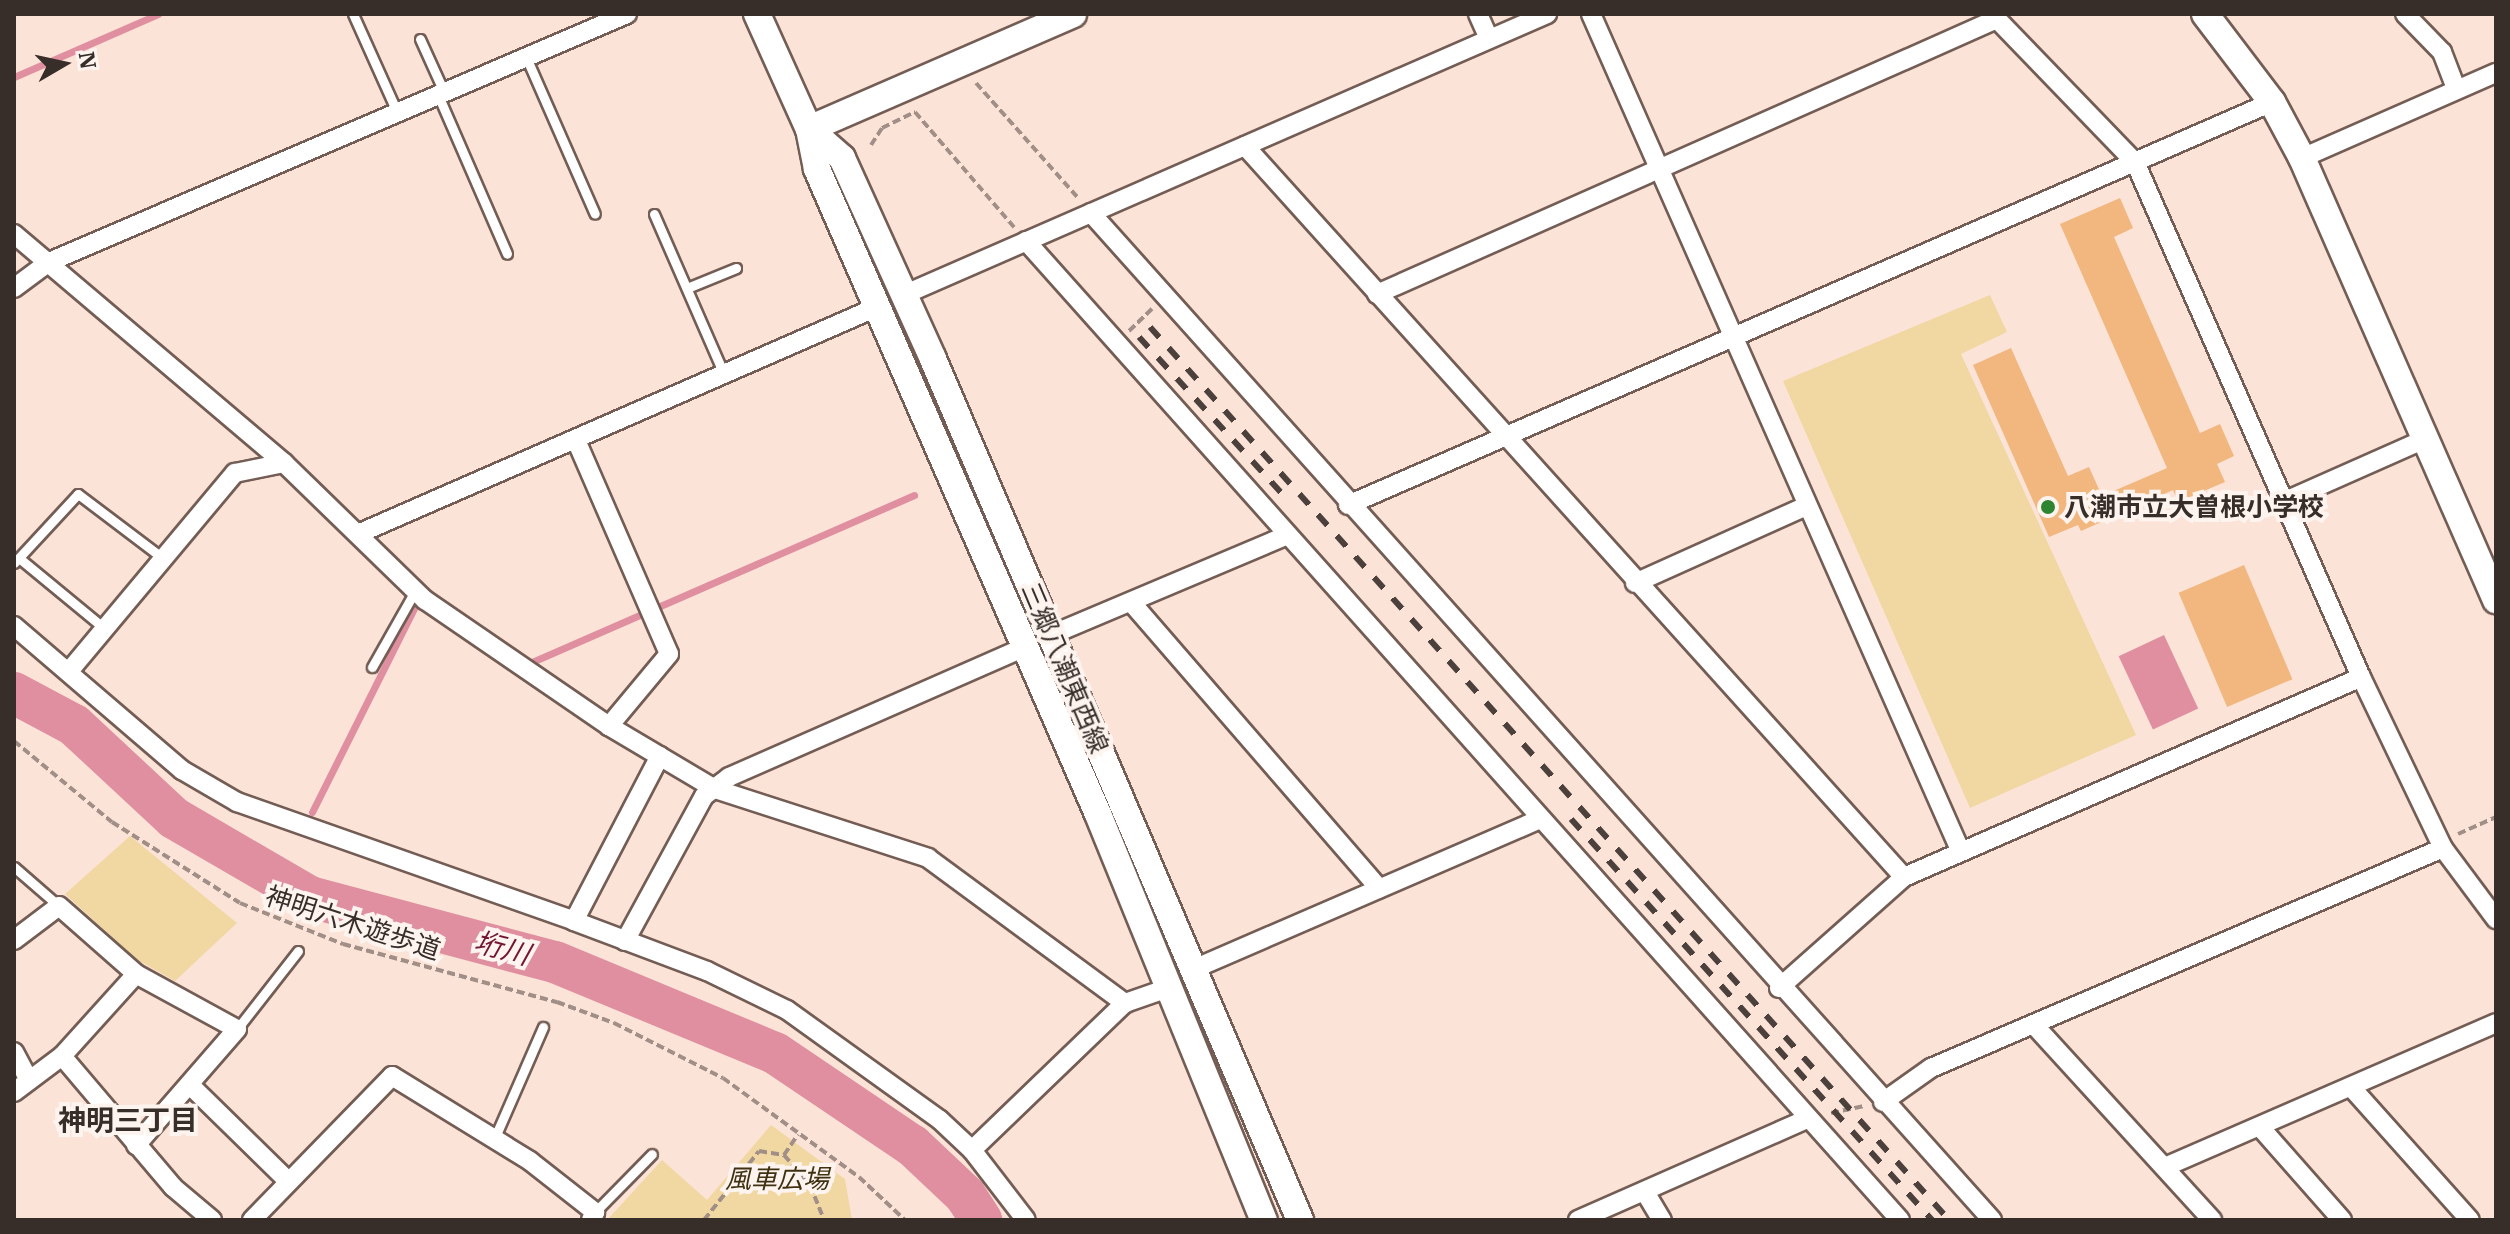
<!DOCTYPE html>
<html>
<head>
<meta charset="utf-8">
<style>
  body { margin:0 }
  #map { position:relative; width:2510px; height:1234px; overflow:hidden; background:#fce3d8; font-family:"IBM Plex Serif","Noto Sans JP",serif }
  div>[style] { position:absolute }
  .green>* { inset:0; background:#f1d7a2 }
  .water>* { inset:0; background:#df8fa0; transform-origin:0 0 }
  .stream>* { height:7px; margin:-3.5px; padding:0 3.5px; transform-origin:3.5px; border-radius:3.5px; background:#df8fa0 }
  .river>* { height:42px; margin:-21px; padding:0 21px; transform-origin:21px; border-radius:21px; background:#df8fa0 }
  .building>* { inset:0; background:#f1b77f; transform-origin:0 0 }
  .path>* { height:4px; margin-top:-2px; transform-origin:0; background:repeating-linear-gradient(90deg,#a18f87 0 8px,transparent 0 12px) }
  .roads { filter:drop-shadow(2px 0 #735d54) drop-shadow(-2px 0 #735d54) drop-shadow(0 2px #735d54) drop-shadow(0 -2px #735d54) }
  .lane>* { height:9px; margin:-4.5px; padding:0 4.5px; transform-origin:4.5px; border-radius:4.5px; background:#fff }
  .street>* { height:18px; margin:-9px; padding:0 9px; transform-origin:9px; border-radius:9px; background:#fff }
  .secondary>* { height:26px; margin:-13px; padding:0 13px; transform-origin:13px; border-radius:13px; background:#fff }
  .rail>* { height:6px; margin-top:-3px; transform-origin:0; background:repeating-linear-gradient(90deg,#4b403b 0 14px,transparent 0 28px) }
  .dots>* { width:22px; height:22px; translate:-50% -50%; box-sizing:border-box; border:4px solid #fef4ef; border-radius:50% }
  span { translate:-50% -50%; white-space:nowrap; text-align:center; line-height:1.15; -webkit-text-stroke:8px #fef4ef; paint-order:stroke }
  .poi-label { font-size:26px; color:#372d29; font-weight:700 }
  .left { translate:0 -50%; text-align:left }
  .street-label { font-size:26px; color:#372d29 }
  .park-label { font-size:26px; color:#3f3111; font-style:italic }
  .water-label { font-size:28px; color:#731635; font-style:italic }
  .neighbourhood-label { font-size:28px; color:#372d29; font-weight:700 }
  .frame { position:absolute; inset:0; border:16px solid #372d29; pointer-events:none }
  .north { position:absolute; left:24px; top:24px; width:80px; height:80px; -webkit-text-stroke:6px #fef4ef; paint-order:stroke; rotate:81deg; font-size:22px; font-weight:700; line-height:32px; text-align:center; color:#372d29 }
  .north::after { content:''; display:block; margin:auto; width:28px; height:36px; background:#372d29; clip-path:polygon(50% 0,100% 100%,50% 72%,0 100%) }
</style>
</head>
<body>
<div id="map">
  <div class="green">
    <i style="clip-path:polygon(1990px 295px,2007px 332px,1961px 354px,2136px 735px,1970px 808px,1783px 381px)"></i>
    <i style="clip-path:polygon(130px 836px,237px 923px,175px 981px,136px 959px,65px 894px)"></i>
    <i style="clip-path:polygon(771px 1125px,845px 1179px,852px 1220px,607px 1220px,662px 1160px,707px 1200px)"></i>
  </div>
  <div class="water">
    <i style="left:2164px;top:635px;width:81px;height:50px;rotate:65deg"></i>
  </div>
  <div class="stream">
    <i style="left:14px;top:77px;width:157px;rotate:-23.6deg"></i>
    <i style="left:532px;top:662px;width:417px;rotate:-23.6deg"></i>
    <i style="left:312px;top:812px;width:228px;rotate:-63.4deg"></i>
  </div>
  <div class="river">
    <i style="left:14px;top:693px;width:68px;rotate:28.1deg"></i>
    <i style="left:74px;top:725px;width:137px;rotate:42.9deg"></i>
    <i style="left:174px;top:818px;width:157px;rotate:30.2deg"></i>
    <i style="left:310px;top:897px;width:253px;rotate:14.9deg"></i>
    <i style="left:555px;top:962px;width:238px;rotate:22.5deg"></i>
    <i style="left:775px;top:1053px;width:166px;rotate:34deg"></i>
    <i style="left:913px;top:1146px;width:71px;rotate:43.3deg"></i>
    <i style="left:965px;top:1195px;width:30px;rotate:57deg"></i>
  </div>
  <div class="building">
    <i style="clip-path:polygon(2120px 198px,2133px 228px,2114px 237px,2200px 433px,2220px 424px,2234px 456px,2217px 464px,2225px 482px,2178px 502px,2173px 490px,2081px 531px,2078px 525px,2049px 537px,1973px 365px,2011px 348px,2068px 476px,2089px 467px,2102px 496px,2167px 468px,2060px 224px)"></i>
    <i style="left:2244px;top:565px;width:124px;height:71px;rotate:67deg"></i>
  </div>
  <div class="path">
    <i style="left:976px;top:83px;width:155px;rotate:48.4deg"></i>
    <i style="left:871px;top:145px;width:20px;rotate:-57deg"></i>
    <i style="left:882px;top:128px;width:37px;rotate:-26deg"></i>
    <i style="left:915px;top:112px;width:152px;rotate:49.3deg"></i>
    <i style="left:1129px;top:331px;width:32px;rotate:-44deg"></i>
    <i style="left:14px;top:741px;width:127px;rotate:39.6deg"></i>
    <i style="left:112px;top:822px;width:151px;rotate:32.3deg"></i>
    <i style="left:240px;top:903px;width:111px;rotate:21.7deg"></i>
    <i style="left:343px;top:944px;width:222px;rotate:15.2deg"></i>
    <i style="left:557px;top:1002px;width:61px;rotate:20.2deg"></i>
    <i style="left:614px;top:1023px;width:122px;rotate:26.8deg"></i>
    <i style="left:723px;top:1078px;width:168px;rotate:36.1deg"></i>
    <i style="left:859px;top:1177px;width:63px;rotate:43.1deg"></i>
    <i style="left:2458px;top:834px;width:42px;rotate:-24.1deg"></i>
    <i style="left:1831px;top:1113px;width:35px;rotate:-12deg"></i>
    <i style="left:784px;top:1155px;width:25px;rotate:-56deg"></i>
    <i style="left:704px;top:1220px;width:88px;rotate:-51.4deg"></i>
    <i style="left:759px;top:1151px;width:25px;rotate:9deg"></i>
    <i style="left:784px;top:1155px;width:40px;rotate:49deg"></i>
    <i style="left:810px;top:1185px;width:38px;rotate:68deg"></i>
  </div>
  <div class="roads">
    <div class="lane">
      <i style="left:353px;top:14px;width:107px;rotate:65.8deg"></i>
      <i style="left:420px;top:39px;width:58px;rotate:65.6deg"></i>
      <i style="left:526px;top:57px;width:171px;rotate:66.3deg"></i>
      <i style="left:438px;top:95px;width:173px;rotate:66.5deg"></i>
      <i style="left:654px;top:214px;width:175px;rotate:66.4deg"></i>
      <i style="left:687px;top:288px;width:53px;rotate:-22.2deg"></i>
      <i style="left:19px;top:558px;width:112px;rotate:39.5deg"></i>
      <i style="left:14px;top:563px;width:94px;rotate:-47.2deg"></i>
      <i style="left:78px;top:494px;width:108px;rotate:37.1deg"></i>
      <i style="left:372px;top:667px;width:87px;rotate:-60.5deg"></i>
      <i style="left:14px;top:867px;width:60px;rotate:40.9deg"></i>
      <i style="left:237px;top:1029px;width:99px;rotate:-52deg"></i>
      <i style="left:495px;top:1137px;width:120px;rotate:-66.4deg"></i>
      <i style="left:595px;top:1212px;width:81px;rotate:-45.5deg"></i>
    </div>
    <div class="street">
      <i style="left:1478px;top:14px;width:27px;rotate:66deg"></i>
      <i style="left:1591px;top:14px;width:914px;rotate:66.18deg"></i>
      <i style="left:1992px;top:14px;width:206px;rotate:46deg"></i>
      <i style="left:2135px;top:162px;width:562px;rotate:66.31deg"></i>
      <i style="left:2361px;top:677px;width:190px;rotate:64.4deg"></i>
      <i style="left:2443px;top:848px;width:89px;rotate:53.3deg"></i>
      <i style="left:2405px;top:14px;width:53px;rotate:45.8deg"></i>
      <i style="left:2442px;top:52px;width:40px;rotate:69deg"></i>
      <i style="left:1245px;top:146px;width:984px;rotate:47.97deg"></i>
      <i style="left:2302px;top:158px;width:212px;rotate:-23.7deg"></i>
      <i style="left:1091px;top:213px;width:1351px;rotate:48.18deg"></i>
      <i style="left:14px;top:234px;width:354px;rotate:40.3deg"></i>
      <i style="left:284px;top:463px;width:197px;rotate:44.2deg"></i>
      <i style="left:425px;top:600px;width:223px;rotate:34.4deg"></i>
      <i style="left:609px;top:726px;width:123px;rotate:30.7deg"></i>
      <i style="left:715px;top:789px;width:224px;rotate:17.9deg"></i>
      <i style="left:928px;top:858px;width:245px;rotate:36.4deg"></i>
      <i style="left:1026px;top:241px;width:1312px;rotate:48.24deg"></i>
      <i style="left:14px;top:288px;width:44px;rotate:-36.6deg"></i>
      <i style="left:49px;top:262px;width:629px;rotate:-23.22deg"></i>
      <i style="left:1377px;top:294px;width:678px;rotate:-23.92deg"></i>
      <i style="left:901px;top:296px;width:705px;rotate:-23.58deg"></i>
      <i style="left:576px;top:440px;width:233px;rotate:66.5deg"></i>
      <i style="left:669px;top:654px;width:94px;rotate:129.8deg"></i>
      <i style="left:2283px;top:502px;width:153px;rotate:-23.9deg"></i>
      <i style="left:1348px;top:505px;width:1008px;rotate:-23.56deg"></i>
      <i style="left:360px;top:533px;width:564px;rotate:-23.61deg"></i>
      <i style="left:1635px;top:583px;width:188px;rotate:-24.2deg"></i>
      <i style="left:1131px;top:602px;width:379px;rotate:49.1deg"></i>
      <i style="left:14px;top:626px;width:221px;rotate:40.6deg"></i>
      <i style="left:182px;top:770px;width:64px;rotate:30.2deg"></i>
      <i style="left:237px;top:802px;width:357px;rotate:19.4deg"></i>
      <i style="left:574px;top:921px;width:142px;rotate:20.6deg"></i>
      <i style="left:707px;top:971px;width:89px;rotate:26deg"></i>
      <i style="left:787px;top:1010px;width:188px;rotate:35.7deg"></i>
      <i style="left:940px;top:1120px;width:44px;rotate:43.2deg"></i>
      <i style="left:972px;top:1150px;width:88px;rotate:52.4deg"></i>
      <i style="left:1051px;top:635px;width:257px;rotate:-22.9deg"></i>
      <i style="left:70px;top:670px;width:257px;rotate:-50.1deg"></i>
      <i style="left:235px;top:473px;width:50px;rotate:-11.5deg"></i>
      <i style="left:574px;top:921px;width:186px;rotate:-62.5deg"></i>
      <i style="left:14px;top:940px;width:56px;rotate:-37.1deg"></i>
      <i style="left:59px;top:906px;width:103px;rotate:41.4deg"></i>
      <i style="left:136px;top:974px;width:115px;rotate:28.6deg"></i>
      <i style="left:237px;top:1029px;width:154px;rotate:131deg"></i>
      <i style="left:625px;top:941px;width:165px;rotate:-61.4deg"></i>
      <i style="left:704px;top:796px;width:31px;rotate:-37deg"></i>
      <i style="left:729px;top:777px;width:323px;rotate:-23.7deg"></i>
      <i style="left:1196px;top:968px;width:375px;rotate:-23.4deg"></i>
      <i style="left:1779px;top:988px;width:167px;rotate:-41.6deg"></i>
      <i style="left:1904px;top:877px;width:499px;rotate:-23.6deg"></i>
      <i style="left:2035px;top:1026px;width:263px;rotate:47.6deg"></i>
      <i style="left:14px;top:1052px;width:32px;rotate:62deg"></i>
      <i style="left:62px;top:1056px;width:172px;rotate:49.7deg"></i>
      <i style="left:173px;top:1187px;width:51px;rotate:40.2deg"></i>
      <i style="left:192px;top:1087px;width:134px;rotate:44.4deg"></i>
      <i style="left:2351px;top:1087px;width:178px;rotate:48.2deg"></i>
      <i style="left:14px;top:1092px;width:60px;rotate:-36.9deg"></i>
      <i style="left:62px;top:1056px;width:110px;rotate:-47.9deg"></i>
      <i style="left:1883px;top:1102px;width:59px;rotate:-35.3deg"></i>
      <i style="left:1931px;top:1068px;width:557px;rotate:-23.25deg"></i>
      <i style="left:2260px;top:1127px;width:124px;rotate:48.6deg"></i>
      <i style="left:972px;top:1150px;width:212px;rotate:-43.9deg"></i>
      <i style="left:1125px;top:1003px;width:49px;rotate:-19.2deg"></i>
      <i style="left:2165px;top:1167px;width:361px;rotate:-23.5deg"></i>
      <i style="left:1645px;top:1192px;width:33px;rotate:59deg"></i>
      <i style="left:252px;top:1220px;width:201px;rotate:-45.8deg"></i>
      <i style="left:392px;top:1076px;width:162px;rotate:31.6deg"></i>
      <i style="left:530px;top:1161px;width:83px;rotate:38.1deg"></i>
      <i style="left:595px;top:1212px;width:9px;rotate:117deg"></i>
      <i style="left:1578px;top:1220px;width:250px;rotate:-23.8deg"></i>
    </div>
    <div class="secondary">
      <i style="left:757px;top:14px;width:126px;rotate:65.7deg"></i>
      <i style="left:809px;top:129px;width:41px;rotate:78.7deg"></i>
      <i style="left:817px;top:169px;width:704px;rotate:66.46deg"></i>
      <i style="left:1098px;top:814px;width:439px;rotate:67.8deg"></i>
      <i style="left:2205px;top:14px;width:111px;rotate:52.7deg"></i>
      <i style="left:2272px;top:102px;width:64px;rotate:61.8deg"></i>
      <i style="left:2302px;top:158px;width:483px;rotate:66.3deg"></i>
      <i style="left:809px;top:129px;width:44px;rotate:41.3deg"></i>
      <i style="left:842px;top:158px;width:221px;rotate:65.6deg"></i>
      <i style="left:933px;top:359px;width:936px;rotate:66.91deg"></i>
      <i style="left:809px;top:129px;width:288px;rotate:-23.5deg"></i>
    </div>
  </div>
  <div class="rail">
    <i style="left:1150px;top:327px;width:1198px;rotate:48.18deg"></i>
    <i style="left:1139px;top:337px;width:219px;rotate:47.6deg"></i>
    <i style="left:1571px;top:819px;width:540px;rotate:48deg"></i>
  </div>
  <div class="dots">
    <i style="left:2048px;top:507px;background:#2f8431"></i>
  </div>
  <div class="poi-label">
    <span class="left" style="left:2064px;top:507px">八潮市立大曽根小学校</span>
  </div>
  <div class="street-label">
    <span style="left:1065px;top:668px;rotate:67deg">三郷八潮東西線</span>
    <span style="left:353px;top:923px;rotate:18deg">神明六木遊歩道</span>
  </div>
  <div class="park-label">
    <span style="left:777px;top:1179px">風車広場</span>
  </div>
  <div class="water-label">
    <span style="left:502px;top:948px;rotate:15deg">垳川</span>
  </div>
  <div class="neighbourhood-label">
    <span style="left:128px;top:1120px">神明三丁目</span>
  </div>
  <div class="frame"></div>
  <div class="north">N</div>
</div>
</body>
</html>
